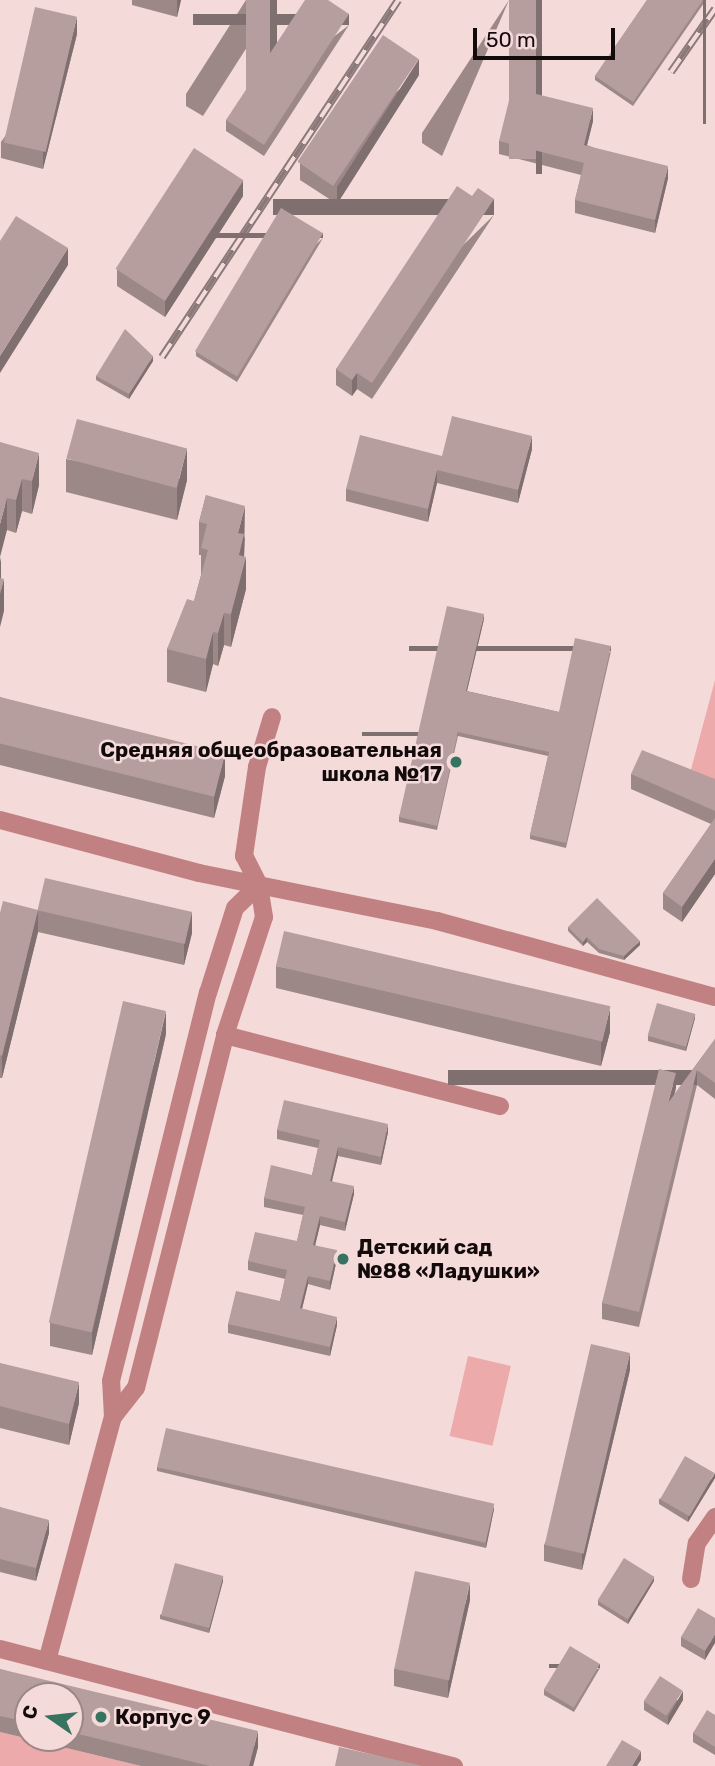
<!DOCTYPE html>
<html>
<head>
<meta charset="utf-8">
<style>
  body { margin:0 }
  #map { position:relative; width:715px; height:1766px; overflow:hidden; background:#f5dada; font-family:Rubik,sans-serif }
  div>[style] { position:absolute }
  .green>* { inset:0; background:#edaaab; transform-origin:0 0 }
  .minor>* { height:18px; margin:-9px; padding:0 9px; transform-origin:9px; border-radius:9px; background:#c18182 }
  .rail>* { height:8px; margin-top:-4px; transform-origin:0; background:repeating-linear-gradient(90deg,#f5dada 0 16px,#8b7979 0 32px); box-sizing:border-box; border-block:2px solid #8b7979 }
  .wall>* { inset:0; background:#9d8888 }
  .shaded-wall>* { inset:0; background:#806f6f; transform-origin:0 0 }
  .building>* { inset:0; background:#b79e9e; transform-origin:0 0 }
  .dots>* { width:19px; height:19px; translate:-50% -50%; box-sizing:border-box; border:4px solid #f5dada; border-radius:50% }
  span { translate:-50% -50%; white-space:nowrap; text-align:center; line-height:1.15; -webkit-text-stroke:5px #f5dada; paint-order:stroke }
  .poi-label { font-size:21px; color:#130b0b; font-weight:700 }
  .right { translate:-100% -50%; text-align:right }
  .left { translate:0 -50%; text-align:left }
  .north { position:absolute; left:14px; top:1682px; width:70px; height:70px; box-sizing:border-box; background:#f5dada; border:2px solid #9b8787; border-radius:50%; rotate:284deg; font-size:19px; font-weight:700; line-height:28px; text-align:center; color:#130b0b }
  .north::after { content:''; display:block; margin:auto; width:24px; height:32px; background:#367360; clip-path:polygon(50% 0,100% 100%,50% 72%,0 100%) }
  .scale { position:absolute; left:473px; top:28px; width:142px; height:32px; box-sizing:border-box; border:4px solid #130b0b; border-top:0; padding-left:9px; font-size:21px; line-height:24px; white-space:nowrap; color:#130b0b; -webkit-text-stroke:5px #f5dada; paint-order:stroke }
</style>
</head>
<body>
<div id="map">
  <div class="green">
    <i style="clip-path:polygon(715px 680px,715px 786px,689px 777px)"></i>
    <i style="left:468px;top:1356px;width:44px;height:82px;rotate:13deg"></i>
    <i style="clip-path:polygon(0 1732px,141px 1766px,0 1766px)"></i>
  </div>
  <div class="minor">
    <i style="left:0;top:820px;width:206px;rotate:14.9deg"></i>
    <i style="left:199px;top:873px;width:243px;rotate:11.4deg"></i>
    <i style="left:437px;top:921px;width:288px;rotate:15.3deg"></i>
    <i style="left:225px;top:1035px;width:284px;rotate:14.5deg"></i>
    <i style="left:113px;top:1417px;width:37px;rotate:-52deg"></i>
    <i style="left:136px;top:1388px;width:364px;rotate:-75.8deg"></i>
    <i style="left:225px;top:1035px;width:124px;rotate:-71.7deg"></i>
    <i style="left:264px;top:917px;width:32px;rotate:-99deg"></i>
    <i style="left:259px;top:885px;width:33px;rotate:-117deg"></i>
    <i style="left:244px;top:856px;width:90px;rotate:-81.7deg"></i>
    <i style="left:257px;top:767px;width:52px;rotate:-73.3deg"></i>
    <i style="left:691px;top:1579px;width:36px;rotate:-81deg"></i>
    <i style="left:697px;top:1543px;width:32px;rotate:-55deg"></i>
    <i style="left:0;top:1649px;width:469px;rotate:14.5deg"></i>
    <i style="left:47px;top:1661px;width:253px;rotate:-74.9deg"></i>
    <i style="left:113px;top:1417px;width:36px;rotate:-93deg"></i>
    <i style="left:111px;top:1381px;width:400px;rotate:-76deg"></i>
    <i style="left:208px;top:993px;width:89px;rotate:-72.4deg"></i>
    <i style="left:235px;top:908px;width:33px;rotate:-44deg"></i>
  </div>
  <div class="rail">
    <i style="left:671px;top:72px;width:77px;rotate:-55.1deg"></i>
    <i style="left:162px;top:357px;width:428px;rotate:-56.5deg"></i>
  </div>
  <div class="wall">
    <i style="clip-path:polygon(132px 0,181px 0,177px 17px,132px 5px)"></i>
    <i style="clip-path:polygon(246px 0,277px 0,203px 116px,186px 106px,186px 94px)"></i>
    <i style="clip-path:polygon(509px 0,442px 156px,422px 143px,422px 133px)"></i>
    <i style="clip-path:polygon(647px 0,706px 0,633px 106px,595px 80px,595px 76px)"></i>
    <i style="clip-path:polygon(349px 25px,264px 156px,226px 131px,226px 120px)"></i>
    <i style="clip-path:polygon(77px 34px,43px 169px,1px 158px,1px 142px)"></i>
    <i style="clip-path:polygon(419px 75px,337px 204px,300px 180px,300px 163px)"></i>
    <i style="clip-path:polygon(593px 121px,587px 145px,668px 178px,655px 233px,575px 213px,575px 200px,581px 175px,499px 154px,499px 141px)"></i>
    <i style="clip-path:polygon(243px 196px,165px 317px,117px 286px,117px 270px)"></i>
    <i style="clip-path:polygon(494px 215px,372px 399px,357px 389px,352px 396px,336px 385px,336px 369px)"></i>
    <i style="clip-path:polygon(323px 238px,237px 382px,196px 356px,196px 352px)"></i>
    <i style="clip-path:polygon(153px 361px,129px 399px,96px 380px,96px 376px)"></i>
    <i style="clip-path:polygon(0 442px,39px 485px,32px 514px,22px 511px,16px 533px,7px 530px)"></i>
    <i style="clip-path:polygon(532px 449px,518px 503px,437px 483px,428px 522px,346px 501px,346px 489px,442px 456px)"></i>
    <i style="clip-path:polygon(66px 459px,187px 480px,177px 520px,66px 492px)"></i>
    <i style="clip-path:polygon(206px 495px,245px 538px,244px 556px,246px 589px,231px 647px,224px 645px,218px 666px,213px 664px,206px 692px,167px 682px,167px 649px,194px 601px,201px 575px,201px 555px,199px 555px,199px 522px)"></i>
    <i style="clip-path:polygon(484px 619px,467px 691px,559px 712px,611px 651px,566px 848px,530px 839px,530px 835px,548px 756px,458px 736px,437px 830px,399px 822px,399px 817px)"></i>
    <i style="clip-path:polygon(0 697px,225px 776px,214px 818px,0 765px)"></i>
    <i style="clip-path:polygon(631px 774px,715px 779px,715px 874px,682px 922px,663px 909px,663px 893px,711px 824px,631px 789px)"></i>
    <i style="clip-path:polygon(38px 910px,192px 933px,184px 965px,38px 932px,2px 1078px,0 1078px,0 913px)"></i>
    <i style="clip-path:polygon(568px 927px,640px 945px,624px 960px,599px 953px,587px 942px,583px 946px,568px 931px)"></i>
    <i style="clip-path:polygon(276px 966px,610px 1032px,601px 1066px,276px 988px)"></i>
    <i style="clip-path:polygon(695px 1018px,686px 1051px,648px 1041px,648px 1036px)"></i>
    <i style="clip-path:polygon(166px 1034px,92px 1355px,50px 1346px,50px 1323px)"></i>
    <i style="clip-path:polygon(715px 1039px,715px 1099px,697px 1085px,639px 1327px,602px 1319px,602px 1303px,676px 1088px,674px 1095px)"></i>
    <i style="clip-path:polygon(277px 1130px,388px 1132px,381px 1165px,338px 1156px,332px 1181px,354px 1194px,345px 1231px,320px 1225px,315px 1245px,337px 1259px,330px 1290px,308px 1284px,302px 1309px,337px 1325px,330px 1356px,228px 1333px,228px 1324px,280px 1301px,285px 1279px,248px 1270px,248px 1261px,297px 1241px,303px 1215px,264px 1207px,264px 1198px,312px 1175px,318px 1148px,277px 1139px)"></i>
    <i style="clip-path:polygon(0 1363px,79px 1403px,69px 1445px,0 1428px)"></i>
    <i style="clip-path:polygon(630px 1370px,582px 1570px,544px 1561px,544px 1545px)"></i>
    <i style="clip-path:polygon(157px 1467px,494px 1509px,486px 1548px,157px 1471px)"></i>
    <i style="clip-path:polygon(715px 1478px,688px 1522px,659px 1504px,659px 1499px)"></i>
    <i style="clip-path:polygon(0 1507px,49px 1533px,36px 1581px,0 1572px)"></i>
    <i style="clip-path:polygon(223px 1581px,209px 1633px,160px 1619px,160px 1615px)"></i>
    <i style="clip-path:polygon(654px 1581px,628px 1624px,598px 1605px,598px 1601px)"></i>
    <i style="clip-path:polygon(470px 1600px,448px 1698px,394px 1686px,394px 1669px)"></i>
    <i style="clip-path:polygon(715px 1618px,705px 1660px,681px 1646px,681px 1637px)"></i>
    <i style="clip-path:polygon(600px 1668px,574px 1712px,544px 1695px,544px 1690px)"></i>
    <i style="clip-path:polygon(evenodd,0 1669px,258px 1747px,253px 1766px,141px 1766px,0 1732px,0 1669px,28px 1696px,70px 1696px,70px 1738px,28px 1738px,28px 1696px)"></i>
    <i style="clip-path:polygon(683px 1700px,668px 1725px,644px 1710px,644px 1701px)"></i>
    <i style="clip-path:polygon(715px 1715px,715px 1755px,693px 1742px,693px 1733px)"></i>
  </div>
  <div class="shaded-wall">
    <i style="clip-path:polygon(177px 0,181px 0,177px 17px)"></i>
    <i style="left:270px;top:0;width:7px;height:125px"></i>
    <i style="left:536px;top:0;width:6px;height:174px"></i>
    <i style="left:703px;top:0;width:3px;height:124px"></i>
    <i style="left:349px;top:14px;width:11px;height:156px;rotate:90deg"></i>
    <i style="clip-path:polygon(77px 17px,77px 34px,43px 169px,43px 152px)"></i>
    <i style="clip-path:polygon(419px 59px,419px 75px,337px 204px,337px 187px)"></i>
    <i style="clip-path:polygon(593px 108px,593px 121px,584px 157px,584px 145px)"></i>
    <i style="clip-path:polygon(668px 166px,668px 178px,655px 233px,655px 220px)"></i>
    <i style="clip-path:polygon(243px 180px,243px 196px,165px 317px,165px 301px)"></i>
    <i style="left:494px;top:199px;width:16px;height:221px;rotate:90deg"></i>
    <i style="left:323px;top:233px;width:5px;height:168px;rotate:90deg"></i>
    <i style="clip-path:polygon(68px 248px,68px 265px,0 373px,0 356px)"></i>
    <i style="clip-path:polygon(153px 356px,153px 361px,129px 399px,129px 394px)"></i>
    <i style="clip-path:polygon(357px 373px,357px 389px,352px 396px,352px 380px)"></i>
    <i style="clip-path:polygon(532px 436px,532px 449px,518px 503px,518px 490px)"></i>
    <i style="clip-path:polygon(187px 448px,187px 480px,177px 520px,177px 488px)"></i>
    <i style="clip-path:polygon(39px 453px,39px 485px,32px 514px,32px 481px)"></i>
    <i style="clip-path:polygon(437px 470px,437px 483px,428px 522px,428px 509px)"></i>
    <i style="clip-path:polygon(22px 479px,22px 511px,16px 533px,16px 500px)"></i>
    <i style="clip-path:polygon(7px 498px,7px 530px,0 557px,0 524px)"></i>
    <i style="clip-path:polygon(245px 506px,244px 562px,246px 557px,246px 589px,231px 647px,231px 614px,238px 533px)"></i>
    <i style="clip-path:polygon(1px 557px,1px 589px,4px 579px,4px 611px,0 627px,0 562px)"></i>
    <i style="clip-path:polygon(224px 613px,224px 645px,218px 666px,218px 633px)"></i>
    <i style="clip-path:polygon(484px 614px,484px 619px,466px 695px,466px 691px)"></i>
    <i style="clip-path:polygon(213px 632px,213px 664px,206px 692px,206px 659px)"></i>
    <i style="left:611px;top:646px;width:5px;height:202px;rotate:90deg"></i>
    <i style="left:458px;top:732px;width:4px;height:96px;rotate:90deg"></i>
    <i style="clip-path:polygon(225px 753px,225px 776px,214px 818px,214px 796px)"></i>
    <i style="clip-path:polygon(715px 859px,715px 874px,682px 922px,682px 907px)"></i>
    <i style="clip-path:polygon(38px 910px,38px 932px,2px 1078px,2px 1056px)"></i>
    <i style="clip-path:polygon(192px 911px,192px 933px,184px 965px,184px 942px)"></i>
    <i style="clip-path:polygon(587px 937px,587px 942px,583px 946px,583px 942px)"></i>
    <i style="clip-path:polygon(640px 941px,640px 945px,624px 960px,624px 956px)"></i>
    <i style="clip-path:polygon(610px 1009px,610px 1032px,601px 1066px,601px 1044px)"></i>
    <i style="clip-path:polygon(166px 1011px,166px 1034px,92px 1355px,92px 1333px)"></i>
    <i style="clip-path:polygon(695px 1014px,695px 1018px,686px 1051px,686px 1047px)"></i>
    <i style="left:697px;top:1070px;width:15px;height:249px;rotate:90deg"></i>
    <i style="clip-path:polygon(676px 1073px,676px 1088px,668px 1119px,668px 1103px)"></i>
    <i style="clip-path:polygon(388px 1124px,388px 1132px,381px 1165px,381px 1157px)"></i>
    <i style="clip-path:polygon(338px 1147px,338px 1156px,330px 1189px,330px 1181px)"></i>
    <i style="clip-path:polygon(354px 1186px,354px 1194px,345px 1231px,345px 1222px)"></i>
    <i style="clip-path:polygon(320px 1216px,320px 1225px,313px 1254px,313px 1245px)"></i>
    <i style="clip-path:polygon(337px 1250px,337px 1259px,330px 1290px,330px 1281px)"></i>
    <i style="clip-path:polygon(308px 1276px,308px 1284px,300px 1317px,300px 1308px)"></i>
    <i style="clip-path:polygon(337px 1317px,337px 1325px,330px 1356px,330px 1347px)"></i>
    <i style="clip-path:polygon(630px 1353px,630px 1370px,582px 1570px,582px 1554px)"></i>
    <i style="clip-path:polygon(79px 1382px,79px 1403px,69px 1445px,69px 1424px)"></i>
    <i style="clip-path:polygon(715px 1473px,715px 1478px,688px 1522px,688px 1517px)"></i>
    <i style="clip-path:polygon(494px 1505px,494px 1509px,486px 1548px,486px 1543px)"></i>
    <i style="clip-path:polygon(49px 1520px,49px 1533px,36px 1581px,36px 1568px)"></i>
    <i style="clip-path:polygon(223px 1576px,223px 1581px,209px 1633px,209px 1628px)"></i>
    <i style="clip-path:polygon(654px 1577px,654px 1581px,628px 1624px,628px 1619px)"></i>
    <i style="clip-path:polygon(470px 1583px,470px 1600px,448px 1698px,448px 1681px)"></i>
    <i style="clip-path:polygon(715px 1634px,715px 1643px,705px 1660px,705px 1651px)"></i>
    <i style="left:600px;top:1664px;width:4px;height:51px;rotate:90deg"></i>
    <i style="clip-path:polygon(683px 1691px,683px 1700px,668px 1725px,668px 1717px)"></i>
    <i style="clip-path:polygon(258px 1731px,258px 1747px,253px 1766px,249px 1766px)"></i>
    <i style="clip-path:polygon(641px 1751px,641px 1760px,637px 1766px,632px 1766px)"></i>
  </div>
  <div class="building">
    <i style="left:246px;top:0;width:24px;height:112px"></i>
    <i style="clip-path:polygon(305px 0,328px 0,349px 14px,264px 145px,226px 120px)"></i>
    <i style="left:509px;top:0;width:27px;height:159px"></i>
    <i style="clip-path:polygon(647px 0,703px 0,633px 102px,595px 76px)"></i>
    <i style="left:35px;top:7px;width:43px;height:139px;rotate:13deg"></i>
    <i style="left:383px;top:35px;width:43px;height:153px;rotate:34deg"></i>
    <i style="clip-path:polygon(512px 88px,593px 108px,584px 145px,668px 166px,655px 220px,575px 200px,584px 163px,499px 141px)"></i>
    <i style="left:194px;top:148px;width:59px;height:144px;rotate:33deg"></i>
    <i style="clip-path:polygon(457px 186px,472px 196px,478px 188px,494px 199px,372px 383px,357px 373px,352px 380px,336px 369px)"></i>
    <i style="left:281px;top:208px;width:49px;height:167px;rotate:31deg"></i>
    <i style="clip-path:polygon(16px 216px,68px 248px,0 356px,0 241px)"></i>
    <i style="clip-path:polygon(125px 329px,153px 356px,129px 394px,96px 376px)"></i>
    <i style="clip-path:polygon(452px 416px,532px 436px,518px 490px,437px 470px,428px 509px,346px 489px,360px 435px,442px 456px)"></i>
    <i style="left:77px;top:419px;width:114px;height:41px;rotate:15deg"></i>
    <i style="clip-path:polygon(0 442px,39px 453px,32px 481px,22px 479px,16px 500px,7px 498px,0 524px)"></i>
    <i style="clip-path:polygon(206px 495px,245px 506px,238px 533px,244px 534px,239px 555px,246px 557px,231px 614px,224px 613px,218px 633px,213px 632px,206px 659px,167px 649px,187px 599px,194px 601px,208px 550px,201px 548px,207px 524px,199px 522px)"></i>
    <i style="clip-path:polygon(0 578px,4px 579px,0 594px)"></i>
    <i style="clip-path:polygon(447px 606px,484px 614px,466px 691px,559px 712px,575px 638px,611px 646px,566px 843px,530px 835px,549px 752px,458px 732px,437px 826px,399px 817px)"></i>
    <i style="left:0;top:697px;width:232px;height:45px;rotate:14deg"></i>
    <i style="clip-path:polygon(642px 750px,715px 779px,715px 811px,631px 774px)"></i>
    <i style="clip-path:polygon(715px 818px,715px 859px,682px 907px,663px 893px)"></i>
    <i style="left:45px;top:878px;width:151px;height:33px;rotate:13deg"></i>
    <i style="clip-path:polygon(597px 898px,640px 941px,624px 956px,599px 949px,587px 937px,583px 942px,568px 927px)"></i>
    <i style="clip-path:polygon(3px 901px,38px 910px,2px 1056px,0 1055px,0 913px)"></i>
    <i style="left:284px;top:931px;width:335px;height:36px;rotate:13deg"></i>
    <i style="left:123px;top:1001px;width:44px;height:330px;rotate:13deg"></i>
    <i style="left:657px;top:1003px;width:40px;height:34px;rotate:16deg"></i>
    <i style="clip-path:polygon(715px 1039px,715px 1083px,697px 1070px,639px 1312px,602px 1303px,659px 1069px,676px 1073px,668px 1103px)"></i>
    <i style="clip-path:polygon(284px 1100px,388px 1124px,381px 1157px,338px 1147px,330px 1181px,354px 1186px,345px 1222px,320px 1216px,313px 1245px,337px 1250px,330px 1281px,308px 1276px,300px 1308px,337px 1317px,330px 1347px,228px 1324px,236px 1291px,280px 1301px,287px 1270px,248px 1261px,255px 1232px,297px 1241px,305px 1207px,264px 1198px,271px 1165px,312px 1175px,320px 1140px,277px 1130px)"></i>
    <i style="left:591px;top:1344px;width:40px;height:206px;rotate:13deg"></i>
    <i style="clip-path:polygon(0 1363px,79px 1382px,69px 1424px,0 1406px)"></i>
    <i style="left:166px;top:1428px;width:337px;height:40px;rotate:13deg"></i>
    <i style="left:685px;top:1456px;width:34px;height:50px;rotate:30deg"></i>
    <i style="clip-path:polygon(0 1507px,49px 1520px,36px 1568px,0 1559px)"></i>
    <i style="left:624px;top:1558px;width:36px;height:50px;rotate:32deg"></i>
    <i style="left:175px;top:1563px;width:50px;height:54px;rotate:15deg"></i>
    <i style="left:415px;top:1571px;width:56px;height:100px;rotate:12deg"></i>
    <i style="clip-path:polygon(698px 1608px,715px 1618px,715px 1634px,705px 1651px,681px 1637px)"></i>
    <i style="left:570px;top:1646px;width:35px;height:51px;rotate:31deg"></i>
    <i style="clip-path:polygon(0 1669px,258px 1731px,249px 1766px,210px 1766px,70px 1732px,70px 1696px,28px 1696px,28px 1722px,0 1716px)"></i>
    <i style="left:660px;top:1676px;width:27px;height:30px;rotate:33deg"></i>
    <i style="clip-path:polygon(707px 1710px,715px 1715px,715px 1747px,693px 1733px)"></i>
    <i style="clip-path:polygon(622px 1740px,641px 1751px,632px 1766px,606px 1766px)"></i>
    <i style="clip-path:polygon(339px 1747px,423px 1766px,335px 1766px)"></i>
  </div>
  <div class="dots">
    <i style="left:456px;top:762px;background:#367360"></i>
    <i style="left:343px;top:1259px;background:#367360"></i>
    <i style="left:101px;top:1717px;background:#367360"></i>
  </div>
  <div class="poi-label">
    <span class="right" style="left:442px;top:762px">Средняя общеобразовательная<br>школа №17</span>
    <span class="left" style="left:357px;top:1259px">Детский сад<br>№88 «Ладушки»</span>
    <span class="left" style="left:115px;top:1717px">Корпус 9</span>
  </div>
  <div class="north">С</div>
  <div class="scale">50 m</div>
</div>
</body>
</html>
